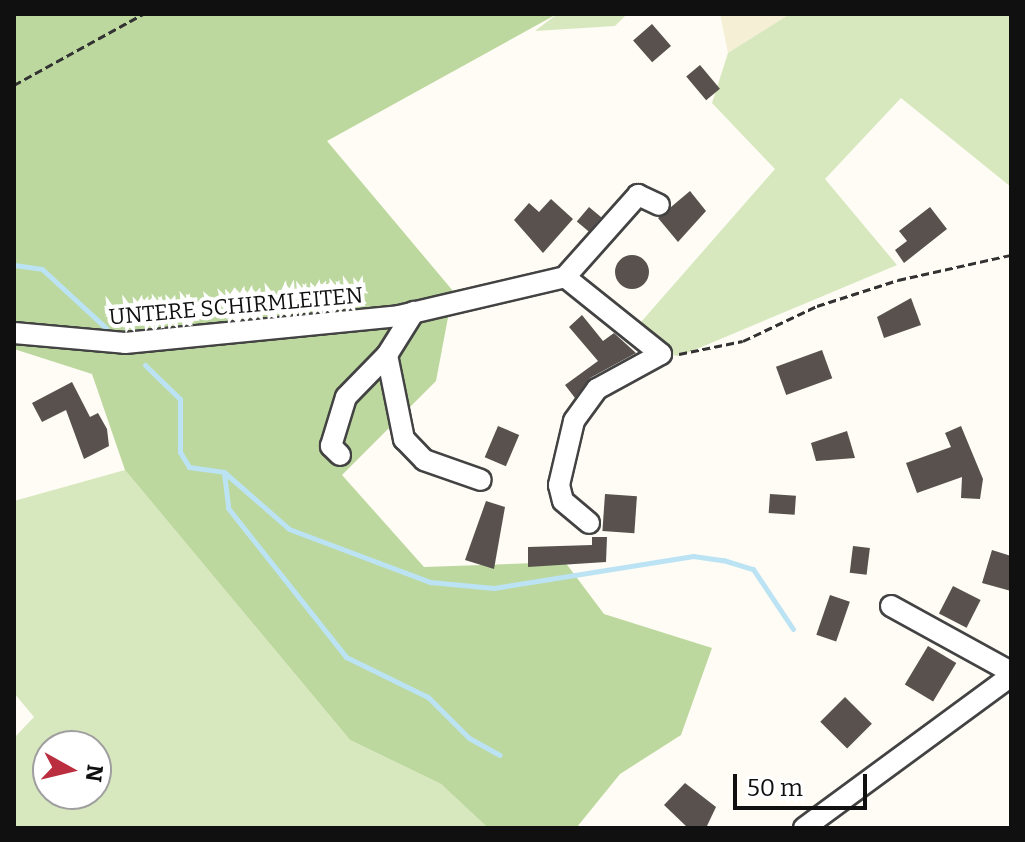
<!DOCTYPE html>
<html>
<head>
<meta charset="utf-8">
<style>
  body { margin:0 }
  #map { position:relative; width:1025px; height:842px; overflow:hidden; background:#fefcf4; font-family:Bitter,serif }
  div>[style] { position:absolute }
  .farmland>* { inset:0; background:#f4efd5 }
  .green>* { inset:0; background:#d7e8be }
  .forest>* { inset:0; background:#bdd89e }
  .stream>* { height:5px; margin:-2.5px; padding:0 2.5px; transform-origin:2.5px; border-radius:2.5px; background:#bbe3f3 }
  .building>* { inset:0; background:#58514d; transform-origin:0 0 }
  .round { border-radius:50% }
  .path>* { height:3px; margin-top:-1.5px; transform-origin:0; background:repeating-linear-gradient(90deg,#323232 0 8px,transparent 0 12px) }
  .roads { filter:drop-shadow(2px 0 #434343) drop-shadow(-2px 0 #434343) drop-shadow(0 2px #434343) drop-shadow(0 -2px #434343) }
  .minor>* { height:20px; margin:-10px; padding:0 10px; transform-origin:10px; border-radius:10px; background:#fff }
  span { translate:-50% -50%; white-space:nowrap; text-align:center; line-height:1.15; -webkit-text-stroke:8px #fff; paint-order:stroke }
  .street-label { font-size:22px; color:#101010 }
  .frame { position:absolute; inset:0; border:16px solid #101010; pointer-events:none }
  .north { position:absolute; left:32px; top:730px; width:80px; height:80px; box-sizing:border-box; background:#fff; border:2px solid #9f9f9f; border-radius:50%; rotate:98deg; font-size:22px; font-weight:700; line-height:32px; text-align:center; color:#101010 }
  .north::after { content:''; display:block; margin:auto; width:28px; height:36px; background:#ba2e40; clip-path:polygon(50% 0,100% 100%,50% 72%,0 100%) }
  .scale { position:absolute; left:733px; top:774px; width:134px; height:36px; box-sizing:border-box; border:4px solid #101010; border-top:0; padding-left:10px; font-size:24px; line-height:28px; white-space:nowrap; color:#101010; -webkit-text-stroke:6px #fff; paint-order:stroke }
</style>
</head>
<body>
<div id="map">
  <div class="farmland">
    <i style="clip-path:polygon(720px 14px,790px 14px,728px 53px)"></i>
  </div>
  <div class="green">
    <i style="clip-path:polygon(557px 14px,627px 14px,615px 26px,535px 31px)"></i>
    <i style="clip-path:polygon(790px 14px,1011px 14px,1011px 187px,901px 98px,825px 179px,897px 265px,680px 356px,661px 354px,634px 330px,775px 169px,712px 103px,728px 53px)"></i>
    <i style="clip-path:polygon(evenodd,125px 470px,350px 740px,441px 784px,488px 828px,14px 827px,14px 738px,34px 717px,14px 693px,14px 501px,125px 470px,48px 746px,96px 746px,96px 794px,48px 794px,48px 746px)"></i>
  </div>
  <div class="forest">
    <i style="clip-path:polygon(14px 14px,557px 14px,327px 141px,453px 291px,436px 381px,342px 475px,424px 567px,565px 562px,604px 614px,712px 648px,681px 735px,620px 774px,577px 827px,488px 828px,441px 784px,350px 740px,125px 470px,92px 374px,14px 349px)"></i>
  </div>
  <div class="stream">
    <i style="left:14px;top:265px;width:28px;rotate:8deg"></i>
    <i style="left:42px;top:269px;width:88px;rotate:42.7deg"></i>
    <i style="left:145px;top:365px;width:49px;rotate:44.2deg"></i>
    <i style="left:180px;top:399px;width:53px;rotate:90deg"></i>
    <i style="left:180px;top:452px;width:17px;rotate:59deg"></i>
    <i style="left:189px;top:467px;width:35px;rotate:8deg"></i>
    <i style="left:224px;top:472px;width:86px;rotate:41.2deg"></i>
    <i style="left:289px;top:529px;width:151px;rotate:20.6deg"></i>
    <i style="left:430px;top:582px;width:64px;rotate:5.4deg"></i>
    <i style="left:494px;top:588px;width:202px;rotate:-9.1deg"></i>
    <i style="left:693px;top:556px;width:30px;rotate:8deg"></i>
    <i style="left:723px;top:560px;width:31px;rotate:17deg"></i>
    <i style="left:753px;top:569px;width:72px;rotate:56.3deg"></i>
    <i style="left:224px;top:473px;width:35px;rotate:83deg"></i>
    <i style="left:228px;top:508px;width:190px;rotate:51.6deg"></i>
    <i style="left:346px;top:657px;width:91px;rotate:26deg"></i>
    <i style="left:428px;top:697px;width:58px;rotate:45deg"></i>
    <i style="left:469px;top:738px;width:35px;rotate:29deg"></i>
  </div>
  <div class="building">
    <i style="left:652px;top:24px;width:29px;height:25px;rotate:49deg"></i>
    <i style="left:700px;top:65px;width:31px;height:18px;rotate:50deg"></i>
    <i style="clip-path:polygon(690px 191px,706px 211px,678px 242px,658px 218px)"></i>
    <i style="clip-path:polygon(551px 199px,573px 219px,543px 253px,514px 220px,529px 203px,539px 212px)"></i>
    <i style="left:589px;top:207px;width:16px;height:19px;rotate:40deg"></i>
    <i style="clip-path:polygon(930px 207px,947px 229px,904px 263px,895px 250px,907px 241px,899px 231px)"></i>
    <i class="round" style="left:615px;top:255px;width:34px;height:34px"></i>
    <i style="clip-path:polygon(911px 298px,921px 325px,884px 338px,877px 317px)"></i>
    <i style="clip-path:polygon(582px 315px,603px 341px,614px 333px,636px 353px,590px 378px,575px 398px,565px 385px,598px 361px,569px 327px)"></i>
    <i style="left:822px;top:350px;width:30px;height:49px;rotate:70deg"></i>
    <i style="clip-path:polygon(72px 382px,90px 417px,98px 413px,107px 429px,109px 446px,84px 459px,66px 410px,42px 422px,32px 403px)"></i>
    <i style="left:498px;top:426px;width:23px;height:34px;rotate:23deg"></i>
    <i style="clip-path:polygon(961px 426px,983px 479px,980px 499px,961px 498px,962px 477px,917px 493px,906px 463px,951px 447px,945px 433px)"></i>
    <i style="clip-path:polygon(847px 431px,855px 458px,816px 461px,811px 443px)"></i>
    <i style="left:605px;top:494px;width:32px;height:37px;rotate:4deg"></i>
    <i style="left:770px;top:494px;width:26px;height:19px;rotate:4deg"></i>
    <i style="clip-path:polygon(486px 501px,505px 507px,494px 569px,465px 560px)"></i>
    <i style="clip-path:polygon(592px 537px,607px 537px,606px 562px,528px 567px,528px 547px,592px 545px)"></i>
    <i style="left:853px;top:546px;width:17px;height:27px;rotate:7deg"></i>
    <i style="clip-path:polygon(992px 550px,1011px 556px,1011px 591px,982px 583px)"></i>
    <i style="left:953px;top:586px;width:31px;height:31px;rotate:27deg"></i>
    <i style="left:830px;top:595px;width:21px;height:42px;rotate:19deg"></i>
    <i style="left:928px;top:646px;width:33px;height:45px;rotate:31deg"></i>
    <i style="left:845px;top:697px;width:38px;height:35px;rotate:45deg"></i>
    <i style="clip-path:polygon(685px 783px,716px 807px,706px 828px,688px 828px,664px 805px)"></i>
  </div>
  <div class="path">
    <i style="left:14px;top:85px;width:147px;rotate:-28.8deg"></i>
    <i style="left:679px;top:354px;width:65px;rotate:-11.5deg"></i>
    <i style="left:743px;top:341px;width:82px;rotate:-25.3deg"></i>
    <i style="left:817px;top:306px;width:85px;rotate:-17.8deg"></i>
    <i style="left:898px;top:280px;width:116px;rotate:-12.5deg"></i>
  </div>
  <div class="roads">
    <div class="minor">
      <i style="left:565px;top:277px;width:110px;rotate:-48.3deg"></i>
      <i style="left:638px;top:195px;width:23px;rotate:25deg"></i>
      <i style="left:14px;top:333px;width:111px;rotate:5.1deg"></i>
      <i style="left:125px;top:343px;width:275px;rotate:-5.6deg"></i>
      <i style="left:399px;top:316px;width:171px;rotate:-13.2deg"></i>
      <i style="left:565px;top:277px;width:123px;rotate:38.7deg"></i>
      <i style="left:661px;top:354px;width:73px;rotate:151.3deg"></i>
      <i style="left:597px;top:389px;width:39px;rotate:126deg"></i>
      <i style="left:574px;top:421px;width:66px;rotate:103.2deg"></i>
      <i style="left:559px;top:485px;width:16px;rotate:76deg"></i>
      <i style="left:563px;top:501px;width:34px;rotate:40deg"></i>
      <i style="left:387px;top:355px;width:86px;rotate:78.6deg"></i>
      <i style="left:404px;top:439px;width:29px;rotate:46deg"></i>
      <i style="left:424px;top:460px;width:60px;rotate:19.3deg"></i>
      <i style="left:340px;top:455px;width:13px;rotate:-135deg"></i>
      <i style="left:331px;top:446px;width:51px;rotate:-73deg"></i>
      <i style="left:346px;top:397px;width:59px;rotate:-45.7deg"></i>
      <i style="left:387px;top:355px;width:51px;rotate:-57.9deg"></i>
      <i style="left:891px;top:606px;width:137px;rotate:28.8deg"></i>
      <i style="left:804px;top:828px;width:257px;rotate:-36.3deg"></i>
    </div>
  </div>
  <div class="street-label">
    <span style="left:236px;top:306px;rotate:-5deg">UNTERE SCHIRMLEITEN</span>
  </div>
  <div class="frame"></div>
  <div class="north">N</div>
  <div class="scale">50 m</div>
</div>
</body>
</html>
